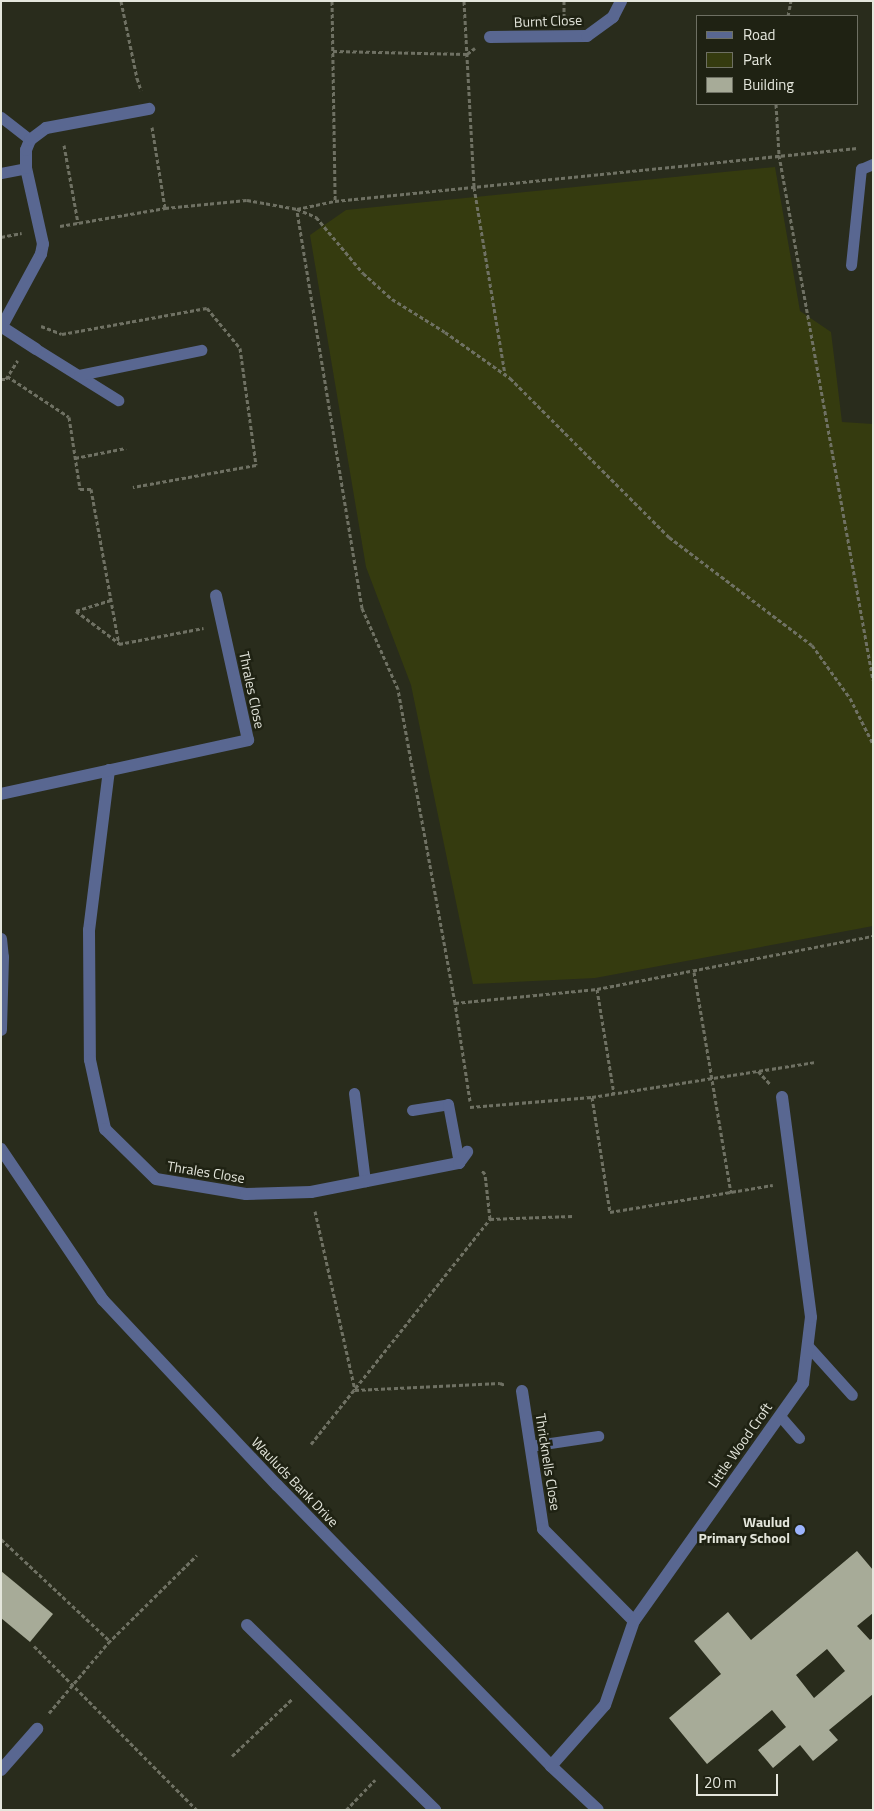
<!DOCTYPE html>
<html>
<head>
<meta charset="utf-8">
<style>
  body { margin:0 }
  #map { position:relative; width:874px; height:1811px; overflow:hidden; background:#292c1c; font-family:"Titillium Web",sans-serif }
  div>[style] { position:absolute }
  .green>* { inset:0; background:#353b0f }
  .building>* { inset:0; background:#a7ab98 }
  .path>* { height:3px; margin-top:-1.5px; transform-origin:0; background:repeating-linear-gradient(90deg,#6f7163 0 4px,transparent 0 6.5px) }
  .service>* { height:11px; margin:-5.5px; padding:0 5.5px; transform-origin:5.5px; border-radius:5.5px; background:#596791 }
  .minor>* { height:12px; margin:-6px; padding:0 6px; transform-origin:6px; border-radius:6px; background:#596791 }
  .dots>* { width:14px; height:14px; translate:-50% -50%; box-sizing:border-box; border:2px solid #1f2213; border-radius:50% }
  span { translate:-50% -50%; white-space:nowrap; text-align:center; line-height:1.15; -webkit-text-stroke:5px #1f2213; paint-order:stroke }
  .street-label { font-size:14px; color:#e4e6dc }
  .poi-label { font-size:14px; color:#e4e6dc; font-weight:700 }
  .right { translate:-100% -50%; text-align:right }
  .frame { position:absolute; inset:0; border:2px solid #e4e6dc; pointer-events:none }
  .legend { position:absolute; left:696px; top:15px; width:162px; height:90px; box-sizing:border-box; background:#1f2213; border:1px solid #6e7063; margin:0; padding:6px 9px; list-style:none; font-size:15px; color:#e4e6dc }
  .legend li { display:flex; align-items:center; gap:10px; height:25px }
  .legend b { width:25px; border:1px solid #6e7063 }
  .scale { position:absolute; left:696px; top:1774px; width:82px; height:22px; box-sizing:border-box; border:2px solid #e4e6dc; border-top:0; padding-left:6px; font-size:15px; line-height:18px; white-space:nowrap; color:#e4e6dc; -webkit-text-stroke:4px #1f2213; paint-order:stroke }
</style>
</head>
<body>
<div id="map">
  <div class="green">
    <i style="clip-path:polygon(775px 167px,800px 311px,831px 332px,842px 422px,873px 424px,873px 926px,595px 978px,473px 984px,411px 685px,366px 567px,310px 235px,346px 210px)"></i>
  </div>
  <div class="building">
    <i style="clip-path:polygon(evenodd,857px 1551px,873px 1570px,873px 1613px,857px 1626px,870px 1640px,873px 1638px,873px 1694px,829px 1730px,838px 1740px,813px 1761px,800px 1745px,773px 1768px,758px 1750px,786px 1727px,772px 1710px,707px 1764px,669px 1718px,721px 1674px,694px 1641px,728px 1612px,751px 1640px,857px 1551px,827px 1649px,845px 1671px,814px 1698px,796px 1675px,827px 1649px)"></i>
    <i style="clip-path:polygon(1px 1571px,53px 1614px,30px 1642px,1px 1618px)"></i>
  </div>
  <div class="path">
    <i style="left:121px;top:1px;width:79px;rotate:78.3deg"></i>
    <i style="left:137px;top:78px;width:13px;rotate:72deg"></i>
    <i style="left:332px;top:1px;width:200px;rotate:89.1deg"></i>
    <i style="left:464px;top:1px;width:186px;rotate:86.9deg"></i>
    <i style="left:474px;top:187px;width:191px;rotate:80.6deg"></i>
    <i style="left:564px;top:1px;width:15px;rotate:90deg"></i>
    <i style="left:788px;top:16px;width:15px;rotate:-79deg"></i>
    <i style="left:333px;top:51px;width:134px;rotate:1.3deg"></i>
    <i style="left:467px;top:54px;width:10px;rotate:-37deg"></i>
    <i style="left:776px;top:104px;width:51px;rotate:86.6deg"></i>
    <i style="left:779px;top:155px;width:533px;rotate:79.85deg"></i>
    <i style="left:152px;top:127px;width:82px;rotate:80.9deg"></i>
    <i style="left:64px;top:145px;width:79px;rotate:79.8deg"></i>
    <i style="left:60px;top:226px;width:107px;rotate:-9.7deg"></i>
    <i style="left:165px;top:208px;width:82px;rotate:-5.6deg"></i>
    <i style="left:247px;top:200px;width:51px;rotate:10.2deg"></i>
    <i style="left:297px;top:209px;width:39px;rotate:-12deg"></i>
    <i style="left:335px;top:201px;width:525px;rotate:-5.8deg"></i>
    <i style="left:1px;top:237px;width:21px;rotate:-11deg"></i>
    <i style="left:41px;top:326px;width:22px;rotate:21deg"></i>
    <i style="left:62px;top:334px;width:147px;rotate:-10.2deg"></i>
    <i style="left:207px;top:308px;width:52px;rotate:50.5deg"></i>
    <i style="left:240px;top:348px;width:118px;rotate:82.2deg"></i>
    <i style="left:256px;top:465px;width:125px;rotate:169.9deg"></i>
    <i style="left:7px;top:376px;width:74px;rotate:33.5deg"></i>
    <i style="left:69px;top:417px;width:73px;rotate:81.3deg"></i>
    <i style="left:80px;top:489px;width:11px"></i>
    <i style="left:91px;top:489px;width:158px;rotate:79.8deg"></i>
    <i style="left:119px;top:644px;width:86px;rotate:-10.7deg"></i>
    <i style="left:1px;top:379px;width:5px"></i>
    <i style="left:6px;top:379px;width:22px;rotate:-58deg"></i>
    <i style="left:75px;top:458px;width:52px;rotate:-11.1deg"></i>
    <i style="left:111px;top:600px;width:37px;rotate:163deg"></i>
    <i style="left:76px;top:611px;width:54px;rotate:36.7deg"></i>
    <i style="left:694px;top:972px;width:224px;rotate:80.5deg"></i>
    <i style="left:597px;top:989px;width:106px;rotate:80.8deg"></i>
    <i style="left:455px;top:1003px;width:143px;rotate:-5.6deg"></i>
    <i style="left:597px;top:989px;width:281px;rotate:-10.9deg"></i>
    <i style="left:758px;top:1071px;width:18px;rotate:47deg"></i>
    <i style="left:592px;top:1097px;width:116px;rotate:81.1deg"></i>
    <i style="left:610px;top:1212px;width:165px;rotate:-9.4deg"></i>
    <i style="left:470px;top:1101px;width:99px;rotate:-98.7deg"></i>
    <i style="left:455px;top:1003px;width:319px;rotate:-100.3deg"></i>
    <i style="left:398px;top:689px;width:89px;rotate:-114deg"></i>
    <i style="left:362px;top:608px;width:404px;rotate:-99.3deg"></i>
    <i style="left:297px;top:209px;width:21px;rotate:23deg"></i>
    <i style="left:316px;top:217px;width:73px;rotate:50deg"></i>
    <i style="left:363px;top:273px;width:39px;rotate:42deg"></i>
    <i style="left:392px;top:299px;width:62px;rotate:31.9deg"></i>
    <i style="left:445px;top:332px;width:80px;rotate:35.3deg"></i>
    <i style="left:510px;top:378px;width:225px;rotate:45deg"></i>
    <i style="left:669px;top:537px;width:179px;rotate:37.1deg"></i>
    <i style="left:812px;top:645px;width:65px;rotate:54.4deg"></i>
    <i style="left:850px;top:698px;width:51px;rotate:63.4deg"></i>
    <i style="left:470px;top:1107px;width:122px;rotate:-4.7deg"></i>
    <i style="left:592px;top:1097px;width:227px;rotate:-8.9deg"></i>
    <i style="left:315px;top:1211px;width:183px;rotate:77.4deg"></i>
    <i style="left:355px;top:1390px;width:145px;rotate:-2.8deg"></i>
    <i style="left:500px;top:1383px;width:5px;rotate:22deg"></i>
    <i style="left:490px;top:1219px;width:83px;rotate:-2.1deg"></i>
    <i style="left:311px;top:1444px;width:288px;rotate:-51.5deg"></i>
    <i style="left:490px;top:1219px;width:45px;rotate:-96.3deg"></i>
    <i style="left:485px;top:1174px;width:6px;rotate:-129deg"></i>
    <i style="left:1px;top:1539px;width:149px;rotate:43.1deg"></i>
    <i style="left:34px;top:1646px;width:231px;rotate:45.2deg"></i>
    <i style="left:49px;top:1713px;width:92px;rotate:-49.9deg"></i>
    <i style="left:108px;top:1643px;width:125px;rotate:-44.7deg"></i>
    <i style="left:232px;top:1756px;width:83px;rotate:-43.5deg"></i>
    <i style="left:346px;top:1810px;width:42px;rotate:-46deg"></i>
  </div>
  <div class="service">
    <i style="left:1px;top:117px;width:37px;rotate:38deg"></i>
    <i style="left:1px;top:173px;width:25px;rotate:-11deg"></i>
    <i style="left:851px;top:265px;width:97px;rotate:-84.1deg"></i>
    <i style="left:861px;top:169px;width:13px;rotate:-23deg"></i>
    <i style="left:36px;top:349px;width:97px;rotate:31.9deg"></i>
    <i style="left:79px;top:375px;width:125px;rotate:-11.6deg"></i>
    <i style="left:354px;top:1093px;width:89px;rotate:82.9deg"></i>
    <i style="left:412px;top:1110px;width:36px;rotate:-9deg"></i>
    <i style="left:448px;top:1104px;width:60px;rotate:79.4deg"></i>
    <i style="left:807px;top:1345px;width:67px;rotate:48deg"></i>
    <i style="left:780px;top:1416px;width:29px;rotate:49deg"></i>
    <i style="left:530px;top:1446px;width:69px;rotate:-8.4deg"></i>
  </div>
  <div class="minor">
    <i style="left:490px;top:37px;width:97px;rotate:-0.6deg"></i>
    <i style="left:587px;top:36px;width:32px;rotate:-36deg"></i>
    <i style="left:613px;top:17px;width:18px;rotate:-63deg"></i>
    <i style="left:2px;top:327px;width:40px;rotate:32.9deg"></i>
    <i style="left:1px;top:328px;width:84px;rotate:-61.6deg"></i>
    <i style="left:41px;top:254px;width:10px;rotate:-79deg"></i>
    <i style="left:43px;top:244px;width:78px;rotate:-102.6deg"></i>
    <i style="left:26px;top:168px;width:18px;rotate:-90deg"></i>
    <i style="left:26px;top:150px;width:11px;rotate:-68deg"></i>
    <i style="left:30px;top:140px;width:20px;rotate:-37deg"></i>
    <i style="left:46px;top:128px;width:105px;rotate:-10.5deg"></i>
    <i style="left:109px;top:770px;width:161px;rotate:97.1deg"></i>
    <i style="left:89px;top:930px;width:130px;rotate:89.6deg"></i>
    <i style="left:90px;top:1060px;width:71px;rotate:77.7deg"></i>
    <i style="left:105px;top:1129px;width:71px;rotate:44.4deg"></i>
    <i style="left:156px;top:1179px;width:91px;rotate:9.5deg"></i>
    <i style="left:246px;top:1194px;width:65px;rotate:-1.8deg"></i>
    <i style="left:311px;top:1192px;width:151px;rotate:-11.1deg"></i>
    <i style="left:459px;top:1163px;width:14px;rotate:-54deg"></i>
    <i style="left:1px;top:794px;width:253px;rotate:-12.3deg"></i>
    <i style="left:248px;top:740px;width:148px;rotate:-102.5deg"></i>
    <i style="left:1px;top:939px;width:18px;rotate:84deg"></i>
    <i style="left:3px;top:957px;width:73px;rotate:91.6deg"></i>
    <i style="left:1px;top:1149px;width:182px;rotate:56deg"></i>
    <i style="left:103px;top:1300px;width:254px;rotate:46.8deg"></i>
    <i style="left:277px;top:1485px;width:392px;rotate:45.7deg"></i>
    <i style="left:551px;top:1766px;width:64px;rotate:43.1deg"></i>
    <i style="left:522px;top:1391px;width:140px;rotate:81.3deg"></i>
    <i style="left:543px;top:1529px;width:129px;rotate:45.3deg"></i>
    <i style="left:247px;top:1625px;width:264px;rotate:44.5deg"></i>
    <i style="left:551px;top:1766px;width:81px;rotate:-48.5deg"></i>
    <i style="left:605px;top:1705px;width:89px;rotate:-71deg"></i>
    <i style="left:634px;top:1621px;width:292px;rotate:-54.6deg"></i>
    <i style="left:803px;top:1383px;width:66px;rotate:-83.1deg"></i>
    <i style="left:811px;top:1317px;width:222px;rotate:-97.5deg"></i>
    <i style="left:1px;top:1770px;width:55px;rotate:-48.7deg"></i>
  </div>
  <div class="dots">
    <i style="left:800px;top:1530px;background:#9cb4fd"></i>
  </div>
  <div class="street-label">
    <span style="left:548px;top:21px;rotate:-2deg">Burnt Close</span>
    <span style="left:252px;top:690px;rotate:78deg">Thrales Close</span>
    <span style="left:206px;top:1172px;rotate:9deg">Thrales Close</span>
    <span style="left:740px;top:1445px;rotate:-55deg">Little Wood Croft</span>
    <span style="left:548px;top:1462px;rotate:81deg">Thricknells Close</span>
    <span style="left:295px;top:1482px;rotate:46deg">Wauluds Bank Drive</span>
  </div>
  <div class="poi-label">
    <span class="right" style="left:790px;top:1530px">Waulud<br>Primary School</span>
  </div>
  <div class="frame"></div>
  <ul class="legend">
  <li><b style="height:6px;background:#596791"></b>Road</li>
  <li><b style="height:14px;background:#353b0f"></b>Park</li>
  <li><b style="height:14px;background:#a7ab98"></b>Building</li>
  </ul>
  <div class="scale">20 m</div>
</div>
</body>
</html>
